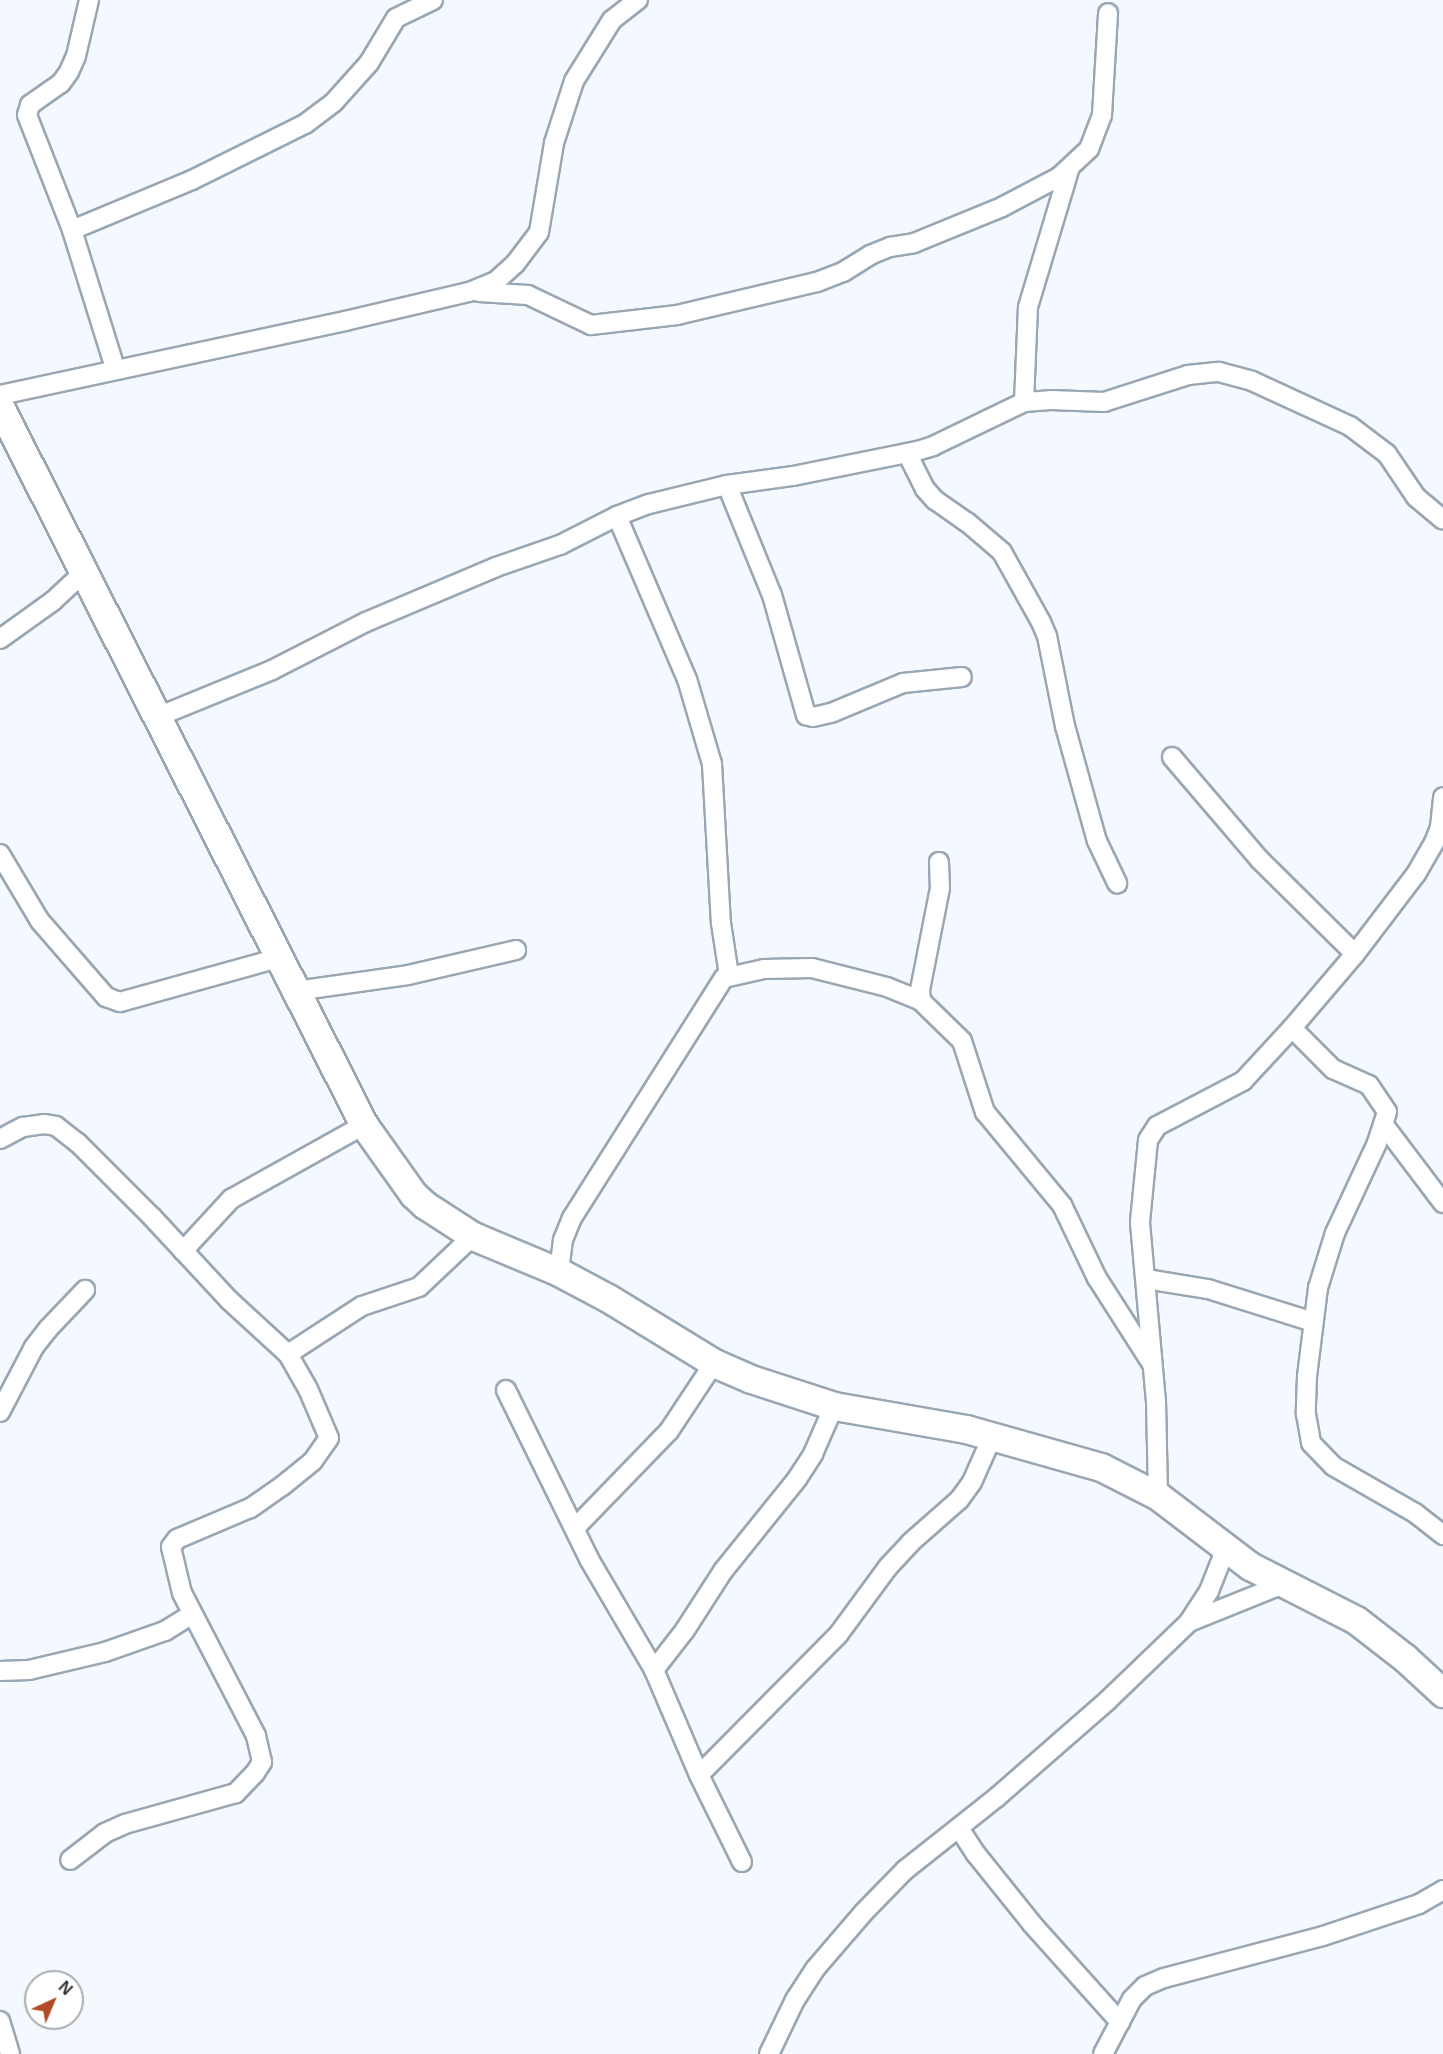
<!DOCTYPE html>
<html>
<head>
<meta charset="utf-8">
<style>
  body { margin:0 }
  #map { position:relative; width:1443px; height:2054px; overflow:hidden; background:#f3f9fe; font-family:Arial,sans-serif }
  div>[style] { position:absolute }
  .roads { filter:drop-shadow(2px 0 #99a6b3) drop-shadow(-2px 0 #99a6b3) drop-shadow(0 2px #99a6b3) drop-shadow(0 -2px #99a6b3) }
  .street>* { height:18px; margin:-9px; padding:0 9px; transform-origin:9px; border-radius:9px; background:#fff }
  .secondary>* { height:27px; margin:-13.5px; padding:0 13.5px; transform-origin:13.5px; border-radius:13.5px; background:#fff }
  span { translate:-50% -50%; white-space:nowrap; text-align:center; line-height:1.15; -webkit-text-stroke:6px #fff; paint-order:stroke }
  .north { position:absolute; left:24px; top:1970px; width:60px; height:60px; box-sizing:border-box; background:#fff; border:2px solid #aaacae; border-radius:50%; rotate:44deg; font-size:16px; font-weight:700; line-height:24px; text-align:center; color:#2a2f34 }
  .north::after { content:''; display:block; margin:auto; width:21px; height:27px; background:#b24b24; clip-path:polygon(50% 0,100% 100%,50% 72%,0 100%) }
</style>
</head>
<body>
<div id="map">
  <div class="roads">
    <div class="street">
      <i style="left:89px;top:0;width:57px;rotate:103.1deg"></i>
      <i style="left:76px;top:56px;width:17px;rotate:114deg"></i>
      <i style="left:69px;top:72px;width:14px;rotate:126deg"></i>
      <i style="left:61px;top:83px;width:38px;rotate:145deg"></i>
      <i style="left:30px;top:105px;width:10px;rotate:107deg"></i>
      <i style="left:27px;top:115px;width:123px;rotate:68.6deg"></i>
      <i style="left:72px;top:230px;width:145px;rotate:72.7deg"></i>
      <i style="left:72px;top:230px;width:130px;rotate:-22.6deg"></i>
      <i style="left:192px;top:180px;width:126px;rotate:-26.4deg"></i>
      <i style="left:305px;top:124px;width:36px;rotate:-37deg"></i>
      <i style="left:334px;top:102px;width:52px;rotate:-48.1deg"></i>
      <i style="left:369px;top:63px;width:52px;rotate:-59deg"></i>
      <i style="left:396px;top:18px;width:41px;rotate:-25.9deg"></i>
      <i style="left:479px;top:292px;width:49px;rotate:3.5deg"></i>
      <i style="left:528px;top:295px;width:70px;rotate:25.5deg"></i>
      <i style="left:591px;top:325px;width:87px;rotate:-6.6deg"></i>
      <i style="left:677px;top:315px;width:144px;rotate:-13.3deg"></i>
      <i style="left:817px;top:282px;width:28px;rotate:-21deg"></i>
      <i style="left:843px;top:272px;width:32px;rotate:-32deg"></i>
      <i style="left:870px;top:255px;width:22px;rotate:-22deg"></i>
      <i style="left:890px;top:247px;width:24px;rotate:-9deg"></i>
      <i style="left:914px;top:243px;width:95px;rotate:-22.2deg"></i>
      <i style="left:1002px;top:207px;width:64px;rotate:-27.8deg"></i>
      <i style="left:1059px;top:177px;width:41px;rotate:-43deg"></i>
      <i style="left:1089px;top:149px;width:36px;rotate:-69deg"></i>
      <i style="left:1102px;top:115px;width:102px;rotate:-86.6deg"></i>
      <i style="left:0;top:395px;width:353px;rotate:-12.1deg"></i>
      <i style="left:345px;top:321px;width:127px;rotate:-13.2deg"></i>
      <i style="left:469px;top:292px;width:29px;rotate:-22deg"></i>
      <i style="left:496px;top:281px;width:25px;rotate:-42deg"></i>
      <i style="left:515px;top:264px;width:40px;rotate:-53deg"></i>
      <i style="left:539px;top:232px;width:90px;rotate:-80.4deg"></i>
      <i style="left:554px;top:143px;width:65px;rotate:-72.1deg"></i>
      <i style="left:574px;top:81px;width:72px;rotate:-58.1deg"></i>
      <i style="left:612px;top:20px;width:33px;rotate:-38deg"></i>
      <i style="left:1024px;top:402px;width:95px;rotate:-87.6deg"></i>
      <i style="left:1028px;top:307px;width:143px;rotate:-73.3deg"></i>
      <i style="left:907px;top:453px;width:40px;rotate:63.4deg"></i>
      <i style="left:925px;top:489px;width:15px;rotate:48deg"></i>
      <i style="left:935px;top:500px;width:39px;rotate:35deg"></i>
      <i style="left:967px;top:522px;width:46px;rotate:40.6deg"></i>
      <i style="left:1002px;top:552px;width:80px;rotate:60.9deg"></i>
      <i style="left:1041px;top:622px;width:15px;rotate:67deg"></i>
      <i style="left:1047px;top:636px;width:92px;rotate:78.7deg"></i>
      <i style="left:1065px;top:726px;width:119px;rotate:74.5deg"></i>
      <i style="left:1097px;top:841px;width:47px;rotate:64.5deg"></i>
      <i style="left:727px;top:485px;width:119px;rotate:67.8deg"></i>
      <i style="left:772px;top:595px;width:125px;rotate:74.2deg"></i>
      <i style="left:806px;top:715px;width:7px;rotate:16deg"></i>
      <i style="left:813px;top:717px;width:18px;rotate:-13deg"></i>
      <i style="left:831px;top:713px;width:78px;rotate:-22.6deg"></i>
      <i style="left:903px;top:683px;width:59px;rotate:-5.8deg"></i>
      <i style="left:617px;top:516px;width:177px;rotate:66.8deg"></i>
      <i style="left:687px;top:679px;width:89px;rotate:73.6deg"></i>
      <i style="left:712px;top:764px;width:159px;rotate:86.8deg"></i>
      <i style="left:721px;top:923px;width:53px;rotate:81.3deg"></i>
      <i style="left:0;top:639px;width:65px;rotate:-35.6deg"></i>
      <i style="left:53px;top:601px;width:41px;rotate:-43deg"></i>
      <i style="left:157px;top:717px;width:124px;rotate:-22.2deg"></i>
      <i style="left:272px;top:670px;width:106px;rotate:-27.1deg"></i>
      <i style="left:366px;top:622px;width:141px;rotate:-22.9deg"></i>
      <i style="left:496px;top:567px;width:68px;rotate:-19deg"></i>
      <i style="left:560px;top:545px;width:64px;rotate:-27deg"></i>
      <i style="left:617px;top:516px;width:34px;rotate:-21deg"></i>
      <i style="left:649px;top:504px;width:80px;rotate:-13.7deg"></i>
      <i style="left:727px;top:485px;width:67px;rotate:-7.8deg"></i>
      <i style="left:793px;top:476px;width:126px;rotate:-11.4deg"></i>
      <i style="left:917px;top:451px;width:17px;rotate:-17deg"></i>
      <i style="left:933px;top:446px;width:101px;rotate:-25.8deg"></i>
      <i style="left:1024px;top:402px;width:27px;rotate:-4deg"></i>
      <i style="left:1051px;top:400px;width:53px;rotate:2.2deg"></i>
      <i style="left:1104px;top:402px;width:88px;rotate:-17.8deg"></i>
      <i style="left:1188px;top:375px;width:31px;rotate:-6deg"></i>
      <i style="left:1219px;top:372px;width:34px;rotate:15deg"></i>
      <i style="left:1252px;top:381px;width:108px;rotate:24.7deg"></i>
      <i style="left:1350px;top:426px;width:46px;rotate:37.1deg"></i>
      <i style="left:1387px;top:454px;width:52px;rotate:56deg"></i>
      <i style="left:1416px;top:497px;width:35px;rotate:40deg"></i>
      <i style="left:1172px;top:757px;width:134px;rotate:49.5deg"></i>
      <i style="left:1259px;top:859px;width:135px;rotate:44.7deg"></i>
      <i style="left:0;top:854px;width:78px;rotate:59.2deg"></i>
      <i style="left:40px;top:921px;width:101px;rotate:49deg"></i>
      <i style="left:106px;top:997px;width:15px;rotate:20deg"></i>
      <i style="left:120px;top:1002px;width:165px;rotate:-15.5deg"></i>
      <i style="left:939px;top:862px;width:26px;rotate:88deg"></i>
      <i style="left:940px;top:888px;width:104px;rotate:101.1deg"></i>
      <i style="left:920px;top:990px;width:11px;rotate:85deg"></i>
      <i style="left:921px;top:1001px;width:57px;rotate:44.3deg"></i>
      <i style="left:962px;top:1041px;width:75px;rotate:72.1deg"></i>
      <i style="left:985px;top:1112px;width:121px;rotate:50.4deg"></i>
      <i style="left:1062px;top:1205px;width:81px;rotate:64.4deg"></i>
      <i style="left:1097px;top:1278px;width:102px;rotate:57.4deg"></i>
      <i style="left:296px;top:991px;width:113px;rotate:-8.1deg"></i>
      <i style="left:408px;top:975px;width:111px;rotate:-13deg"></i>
      <i style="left:1292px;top:1028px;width:58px;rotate:45deg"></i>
      <i style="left:1333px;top:1069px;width:39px;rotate:24deg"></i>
      <i style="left:1369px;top:1085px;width:32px;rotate:56deg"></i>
      <i style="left:1387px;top:1112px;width:33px;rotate:108deg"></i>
      <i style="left:1377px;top:1143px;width:99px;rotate:115deg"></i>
      <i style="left:1335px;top:1233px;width:58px;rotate:107.2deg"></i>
      <i style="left:1318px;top:1288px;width:89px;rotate:97.1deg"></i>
      <i style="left:1307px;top:1376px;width:38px;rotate:92deg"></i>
      <i style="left:1306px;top:1414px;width:29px;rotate:80deg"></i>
      <i style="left:1311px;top:1443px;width:32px;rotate:46deg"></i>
      <i style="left:1333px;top:1466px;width:95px;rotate:29.8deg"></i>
      <i style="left:1415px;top:1513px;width:36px;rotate:38deg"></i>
      <i style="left:1384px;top:1125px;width:98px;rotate:52.9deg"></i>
      <i style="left:0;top:1139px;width:26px;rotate:-28deg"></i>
      <i style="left:23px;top:1127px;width:21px;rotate:-8deg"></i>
      <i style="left:44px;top:1124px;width:12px;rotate:9deg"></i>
      <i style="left:56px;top:1126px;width:28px;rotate:38deg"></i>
      <i style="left:78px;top:1143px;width:105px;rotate:45deg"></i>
      <i style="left:152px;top:1217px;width:113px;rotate:47.1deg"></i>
      <i style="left:229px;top:1300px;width:80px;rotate:42.5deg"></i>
      <i style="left:288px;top:1354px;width:40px;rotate:60.3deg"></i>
      <i style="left:308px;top:1389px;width:53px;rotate:66.8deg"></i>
      <i style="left:329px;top:1438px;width:28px;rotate:125deg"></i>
      <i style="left:313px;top:1461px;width:40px;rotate:141deg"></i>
      <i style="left:282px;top:1486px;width:39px;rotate:145deg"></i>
      <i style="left:250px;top:1508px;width:79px;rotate:157deg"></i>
      <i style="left:177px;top:1539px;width:10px;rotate:127deg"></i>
      <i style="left:171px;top:1547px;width:47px;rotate:76.6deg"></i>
      <i style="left:182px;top:1593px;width:161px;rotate:62.6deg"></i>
      <i style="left:256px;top:1736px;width:27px;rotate:77deg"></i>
      <i style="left:262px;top:1762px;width:13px;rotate:122deg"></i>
      <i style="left:255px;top:1773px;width:28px;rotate:134deg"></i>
      <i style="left:236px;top:1793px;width:115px;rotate:164.4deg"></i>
      <i style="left:125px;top:1824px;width:22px;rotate:156deg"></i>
      <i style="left:105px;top:1833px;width:44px;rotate:142.4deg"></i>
      <i style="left:183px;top:1251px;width:71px;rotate:-47.3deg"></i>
      <i style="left:231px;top:1199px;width:152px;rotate:-29.1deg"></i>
      <i style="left:559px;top:1272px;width:32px;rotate:-83deg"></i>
      <i style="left:563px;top:1240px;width:24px;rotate:-68deg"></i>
      <i style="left:572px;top:1218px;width:284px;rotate:-57.7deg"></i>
      <i style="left:724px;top:978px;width:41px;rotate:-12.7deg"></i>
      <i style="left:764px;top:969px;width:48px;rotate:-1.2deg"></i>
      <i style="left:812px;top:968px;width:77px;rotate:14.2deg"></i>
      <i style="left:887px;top:987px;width:37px;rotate:22deg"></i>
      <i style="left:1146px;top:1279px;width:63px;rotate:9.2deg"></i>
      <i style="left:1208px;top:1289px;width:110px;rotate:17.4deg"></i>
      <i style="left:288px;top:1354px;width:88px;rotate:-33deg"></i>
      <i style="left:362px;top:1306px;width:60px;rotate:-18.4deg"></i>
      <i style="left:419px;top:1287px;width:74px;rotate:-43.4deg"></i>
      <i style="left:506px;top:1390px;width:188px;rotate:63.8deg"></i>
      <i style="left:589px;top:1559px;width:129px;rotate:59.6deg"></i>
      <i style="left:654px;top:1670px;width:114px;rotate:66.8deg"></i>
      <i style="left:699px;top:1775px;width:97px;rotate:63.7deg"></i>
      <i style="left:0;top:1412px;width:73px;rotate:-62.4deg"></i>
      <i style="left:34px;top:1347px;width:23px;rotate:-52deg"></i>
      <i style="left:48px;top:1329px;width:54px;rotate:-46.5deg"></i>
      <i style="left:1158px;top:1496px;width:94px;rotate:-91.2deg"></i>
      <i style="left:1156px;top:1402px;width:181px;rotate:-95.1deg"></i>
      <i style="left:1140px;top:1222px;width:82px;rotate:-84.4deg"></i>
      <i style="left:1148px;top:1140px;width:17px;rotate:-57deg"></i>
      <i style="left:1157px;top:1126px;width:97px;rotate:-27.6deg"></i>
      <i style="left:1243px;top:1081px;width:72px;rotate:-47.2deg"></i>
      <i style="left:1292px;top:1028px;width:97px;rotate:-49.6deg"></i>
      <i style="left:1355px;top:954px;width:101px;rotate:-52.7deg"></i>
      <i style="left:1416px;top:874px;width:36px;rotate:-60deg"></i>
      <i style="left:1434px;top:843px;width:17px;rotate:-69deg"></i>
      <i style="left:1440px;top:827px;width:30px;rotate:-84deg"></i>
      <i style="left:575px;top:1528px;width:135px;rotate:-45.9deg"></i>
      <i style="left:669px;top:1431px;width:82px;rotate:-56.5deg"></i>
      <i style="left:1189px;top:1622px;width:105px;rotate:-21.9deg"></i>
      <i style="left:654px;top:1670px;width:51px;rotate:-52.2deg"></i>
      <i style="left:685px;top:1630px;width:70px;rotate:-57.2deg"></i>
      <i style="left:723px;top:1571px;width:118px;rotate:-51.2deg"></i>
      <i style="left:797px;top:1479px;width:30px;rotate:-57deg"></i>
      <i style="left:813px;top:1454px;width:52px;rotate:-66.4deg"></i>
      <i style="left:0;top:1671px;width:29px;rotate:-2deg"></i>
      <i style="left:29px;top:1670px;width:78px;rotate:-13.3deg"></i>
      <i style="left:105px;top:1652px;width:64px;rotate:-19.3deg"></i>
      <i style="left:165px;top:1631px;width:32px;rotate:-32deg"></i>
      <i style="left:699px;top:1775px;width:197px;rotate:-45.2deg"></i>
      <i style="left:838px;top:1635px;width:84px;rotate:-53.7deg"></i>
      <i style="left:888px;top:1567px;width:33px;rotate:-47deg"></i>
      <i style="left:910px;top:1543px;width:65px;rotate:-41.3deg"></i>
      <i style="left:959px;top:1500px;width:22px;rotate:-54deg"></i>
      <i style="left:972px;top:1482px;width:49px;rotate:-66deg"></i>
      <i style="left:959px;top:1828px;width:31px;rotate:57deg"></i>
      <i style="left:976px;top:1854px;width:90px;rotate:51.3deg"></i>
      <i style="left:1032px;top:1924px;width:132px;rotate:48.1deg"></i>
      <i style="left:0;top:2021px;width:34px;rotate:73deg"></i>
      <i style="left:769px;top:2054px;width:60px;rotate:-64.3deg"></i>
      <i style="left:795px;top:2000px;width:37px;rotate:-57deg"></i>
      <i style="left:815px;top:1969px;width:75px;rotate:-49.3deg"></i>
      <i style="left:864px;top:1912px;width:59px;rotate:-45.7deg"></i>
      <i style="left:905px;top:1870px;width:117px;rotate:-38.4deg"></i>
      <i style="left:997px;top:1797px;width:146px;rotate:-41.1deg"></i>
      <i style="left:1107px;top:1701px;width:114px;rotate:-43.9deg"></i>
      <i style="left:1189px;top:1622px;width:37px;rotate:-57deg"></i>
      <i style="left:1209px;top:1591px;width:46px;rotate:-68.4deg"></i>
      <i style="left:1103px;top:2054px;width:62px;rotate:-62.2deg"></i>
      <i style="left:1132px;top:1999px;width:18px;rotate:-45deg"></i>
      <i style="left:1145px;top:1986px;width:21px;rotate:-23deg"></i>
      <i style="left:1164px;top:1978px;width:164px;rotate:-14.8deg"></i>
      <i style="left:1323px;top:1936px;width:101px;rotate:-18.4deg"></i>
      <i style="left:1419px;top:1904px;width:28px;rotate:-30deg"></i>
    </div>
    <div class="secondary">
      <i style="left:0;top:407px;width:805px;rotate:63.12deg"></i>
      <i style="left:364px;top:1125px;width:85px;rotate:54.6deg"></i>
      <i style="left:413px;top:1194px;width:16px;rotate:43deg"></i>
      <i style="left:425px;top:1205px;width:57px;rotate:32.9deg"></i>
      <i style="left:473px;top:1236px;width:93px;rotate:22.7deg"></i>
      <i style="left:559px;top:1272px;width:55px;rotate:28deg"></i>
      <i style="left:608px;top:1298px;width:124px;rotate:31.5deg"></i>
      <i style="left:714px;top:1363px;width:40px;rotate:23.4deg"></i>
      <i style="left:751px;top:1379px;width:87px;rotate:18deg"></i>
      <i style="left:834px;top:1406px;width:134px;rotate:9.9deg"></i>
      <i style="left:966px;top:1429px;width:140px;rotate:15.7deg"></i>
      <i style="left:1101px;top:1467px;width:64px;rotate:27deg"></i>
      <i style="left:1158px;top:1496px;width:116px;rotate:37.3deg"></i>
      <i style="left:1250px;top:1566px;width:119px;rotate:27deg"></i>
      <i style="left:1356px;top:1620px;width:62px;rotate:37.8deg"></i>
      <i style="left:1405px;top:1658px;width:52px;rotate:42.6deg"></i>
    </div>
  </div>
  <div class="north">N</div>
</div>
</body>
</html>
